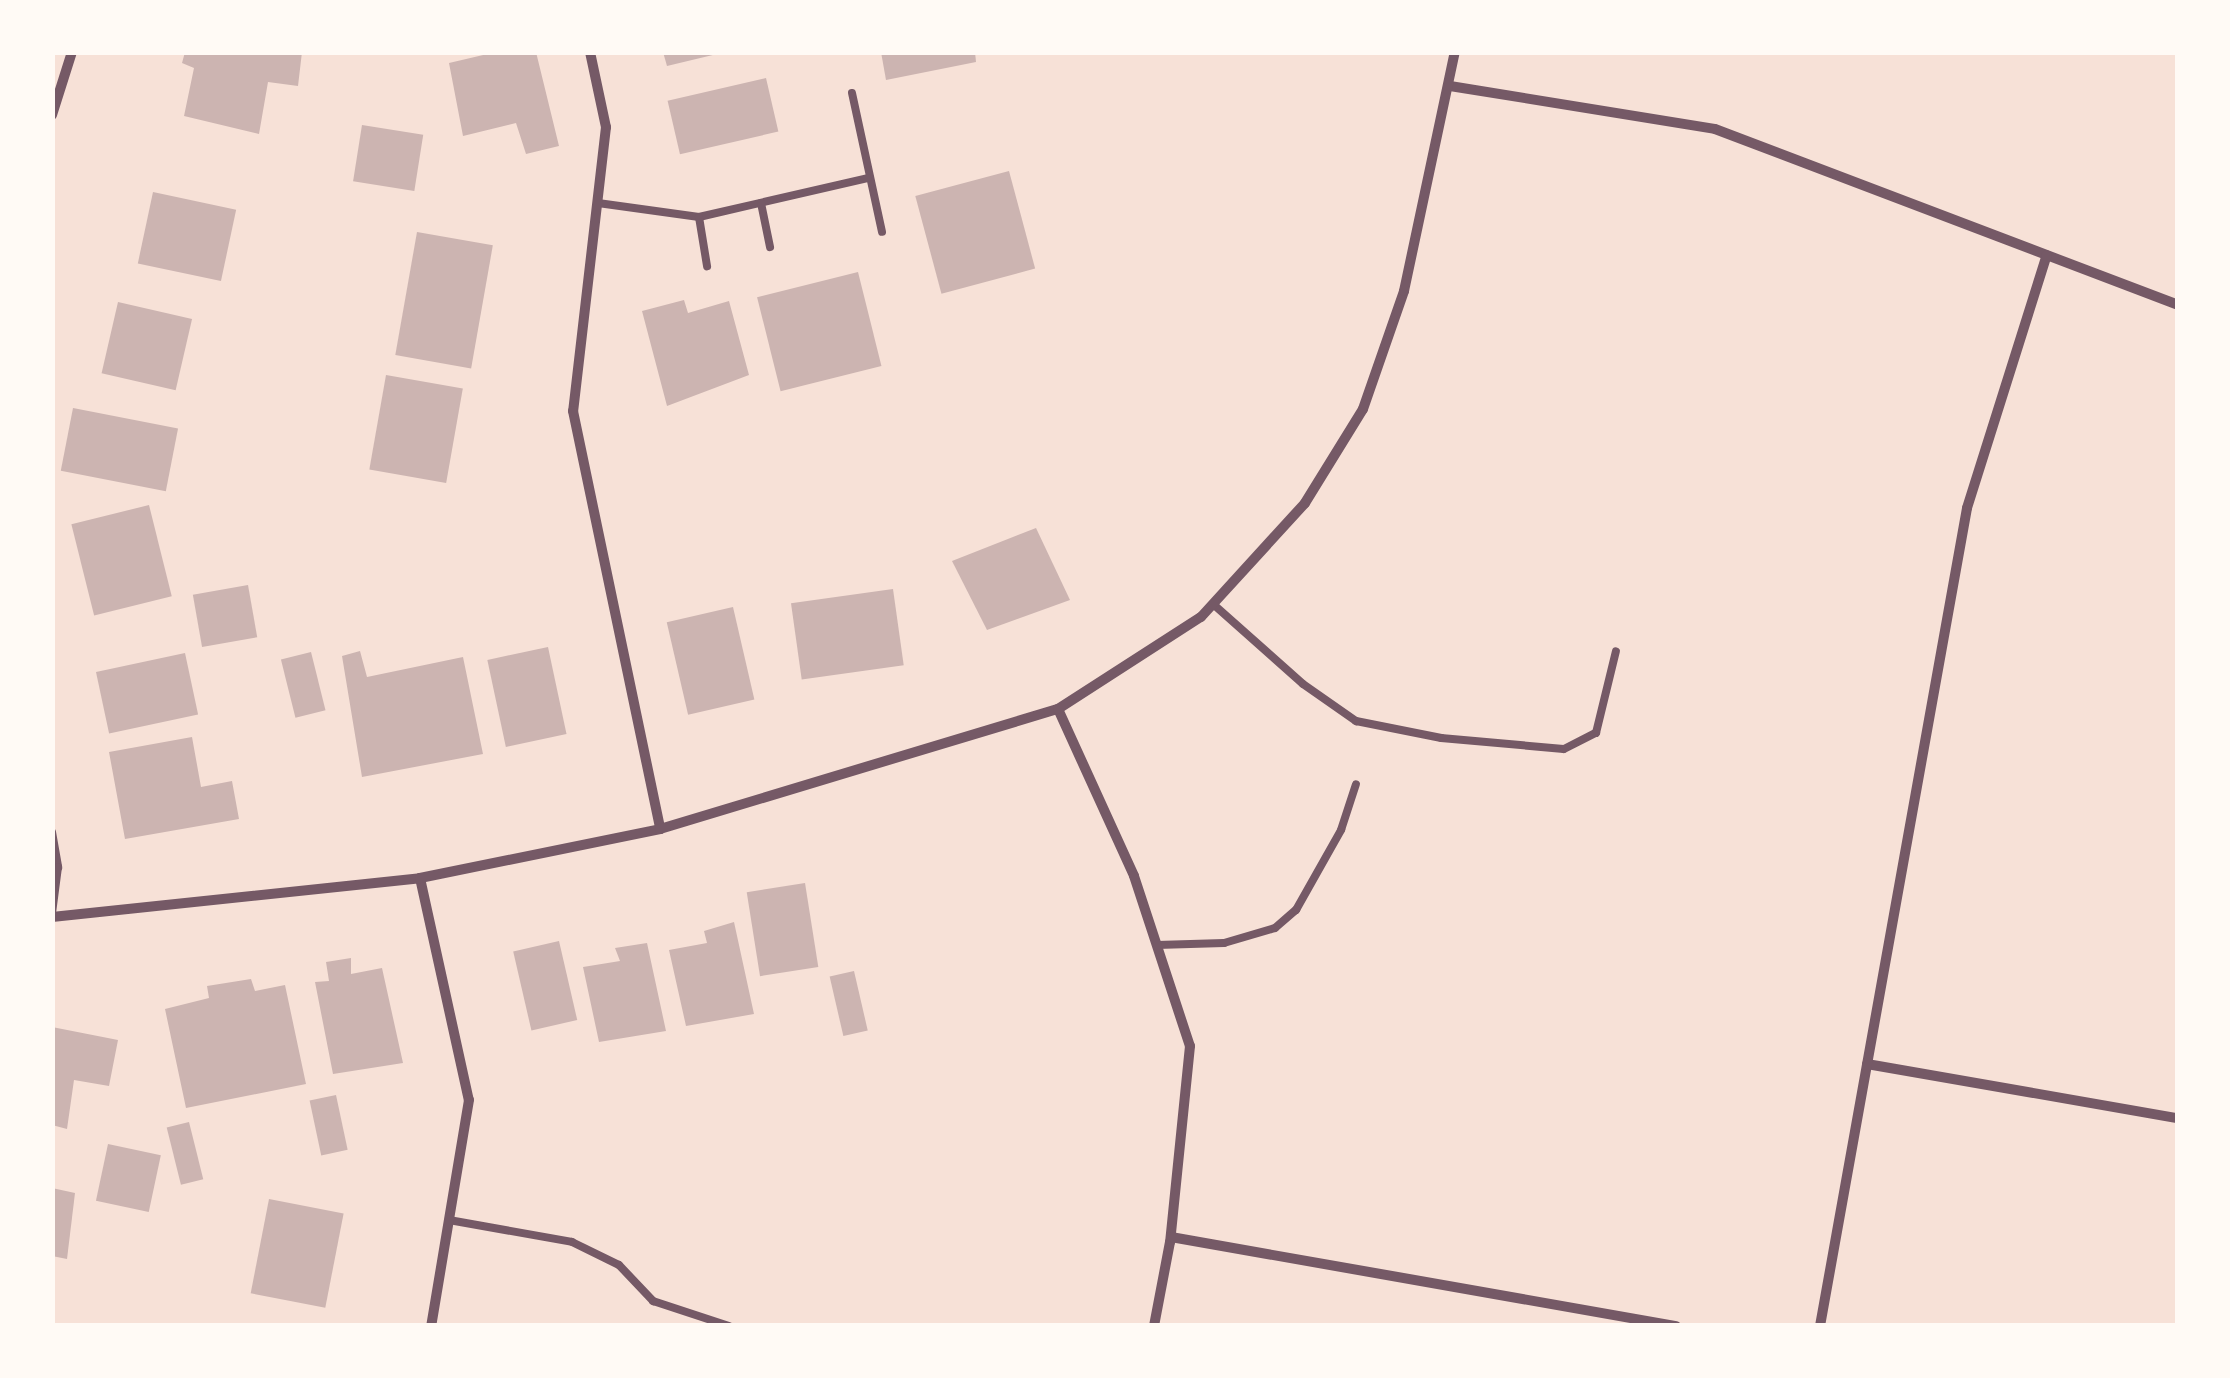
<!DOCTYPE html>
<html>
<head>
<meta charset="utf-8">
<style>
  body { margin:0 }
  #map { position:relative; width:2230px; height:1378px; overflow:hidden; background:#f7e1d7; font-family:"Playfair Display",serif }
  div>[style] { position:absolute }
  .building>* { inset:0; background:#ccb4b1; transform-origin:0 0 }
  .service>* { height:8px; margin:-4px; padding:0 4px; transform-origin:4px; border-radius:4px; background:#755966 }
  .minor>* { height:10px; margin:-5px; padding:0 5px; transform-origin:5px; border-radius:5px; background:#755966 }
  span { translate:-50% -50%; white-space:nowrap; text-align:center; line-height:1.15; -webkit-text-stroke:10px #fffaf5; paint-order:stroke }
  .frame { position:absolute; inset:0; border:55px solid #fffaf5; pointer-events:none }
</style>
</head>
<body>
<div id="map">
  <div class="building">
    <i style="clip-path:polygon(185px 52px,302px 52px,298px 86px,268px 82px,259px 134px,184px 116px,194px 68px,182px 63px)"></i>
    <i style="clip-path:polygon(496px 52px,536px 52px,559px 146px,526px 154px,516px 123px,463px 136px,449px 63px)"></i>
    <i style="clip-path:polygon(663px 52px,717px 52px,717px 54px,667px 66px)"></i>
    <i style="clip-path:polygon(881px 52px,975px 52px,976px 62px,886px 80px)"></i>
    <i style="left:766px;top:78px;width:55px;height:101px;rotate:77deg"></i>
    <i style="left:362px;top:125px;width:62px;height:57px;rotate:9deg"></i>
    <i style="left:1009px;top:171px;width:101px;height:97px;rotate:75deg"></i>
    <i style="left:153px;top:192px;width:85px;height:73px;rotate:12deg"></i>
    <i style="left:417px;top:232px;width:77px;height:125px;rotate:10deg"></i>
    <i style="left:858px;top:272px;width:97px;height:104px;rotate:76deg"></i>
    <i style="clip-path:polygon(684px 300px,688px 313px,729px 301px,749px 375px,667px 406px,642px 311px)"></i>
    <i style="left:118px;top:302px;width:76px;height:73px;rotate:13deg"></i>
    <i style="left:386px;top:375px;width:78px;height:96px;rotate:10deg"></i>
    <i style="left:73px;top:408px;width:107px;height:64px;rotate:11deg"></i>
    <i style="left:149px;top:505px;width:94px;height:80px;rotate:76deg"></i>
    <i style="clip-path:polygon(1036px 528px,1070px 600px,987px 630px,952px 561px)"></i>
    <i style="left:248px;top:585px;width:53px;height:56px;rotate:80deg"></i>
    <i style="left:893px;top:589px;width:77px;height:103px;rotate:82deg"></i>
    <i style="left:733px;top:607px;width:95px;height:68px;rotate:77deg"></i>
    <i style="left:548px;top:647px;width:89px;height:62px;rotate:78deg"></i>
    <i style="clip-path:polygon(360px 651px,367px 677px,463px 657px,483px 754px,362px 777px,342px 656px)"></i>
    <i style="left:311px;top:652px;width:60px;height:31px;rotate:76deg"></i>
    <i style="left:185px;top:653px;width:63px;height:91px;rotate:78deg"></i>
    <i style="clip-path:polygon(192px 737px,201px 787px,232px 781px,239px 819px,125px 839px,109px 752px)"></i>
    <i style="left:805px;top:883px;width:85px;height:59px;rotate:81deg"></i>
    <i style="clip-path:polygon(734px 922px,754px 1014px,686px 1026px,669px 950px,707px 943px,704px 931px)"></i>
    <i style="left:559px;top:941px;width:81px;height:47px;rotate:77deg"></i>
    <i style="clip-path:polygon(647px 943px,666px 1031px,599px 1042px,583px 967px,620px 961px,615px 948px)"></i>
    <i style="clip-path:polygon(351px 958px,351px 974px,382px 968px,403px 1063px,333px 1074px,315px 982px,329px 981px,326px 962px)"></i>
    <i style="left:854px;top:971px;width:61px;height:25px;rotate:77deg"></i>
    <i style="clip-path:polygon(251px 979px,255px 991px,285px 985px,306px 1084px,186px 1108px,165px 1009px,209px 998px,207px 986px)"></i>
    <i style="clip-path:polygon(52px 1027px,118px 1040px,109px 1086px,74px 1080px,67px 1129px,52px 1125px)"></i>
    <i style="left:336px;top:1095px;width:56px;height:27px;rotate:78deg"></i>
    <i style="left:189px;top:1122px;width:59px;height:23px;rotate:76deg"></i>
    <i style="left:108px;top:1144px;width:54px;height:58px;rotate:12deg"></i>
    <i style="clip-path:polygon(52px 1188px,75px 1193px,67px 1259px,52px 1256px)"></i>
    <i style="left:269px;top:1199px;width:76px;height:96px;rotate:11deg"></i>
  </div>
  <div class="service">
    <i style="left:852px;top:93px;width:142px;rotate:77.8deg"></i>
    <i style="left:598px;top:203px;width:102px;rotate:7.9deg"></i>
    <i style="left:699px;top:217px;width:173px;rotate:-13deg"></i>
    <i style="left:761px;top:203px;width:45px;rotate:78.4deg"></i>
    <i style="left:699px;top:217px;width:50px;rotate:80.7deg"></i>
    <i style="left:1213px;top:604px;width:120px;rotate:41.6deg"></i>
    <i style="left:1303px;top:684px;width:65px;rotate:34.9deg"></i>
    <i style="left:1356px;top:721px;width:87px;rotate:11.3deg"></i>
    <i style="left:1441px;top:738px;width:123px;rotate:5.1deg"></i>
    <i style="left:1564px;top:749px;width:36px;rotate:-27deg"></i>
    <i style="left:1596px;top:733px;width:84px;rotate:-76.3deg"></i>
    <i style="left:52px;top:832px;width:36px;rotate:80deg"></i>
    <i style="left:58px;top:867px;width:46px;rotate:97.4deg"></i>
    <i style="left:1157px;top:945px;width:67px;rotate:-1.7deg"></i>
    <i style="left:1224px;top:943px;width:53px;rotate:-16.4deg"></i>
    <i style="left:1275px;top:928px;width:28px;rotate:-41deg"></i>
    <i style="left:1296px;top:910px;width:92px;rotate:-60.6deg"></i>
    <i style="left:1341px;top:830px;width:48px;rotate:-71.9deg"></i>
    <i style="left:449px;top:1220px;width:125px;rotate:10.1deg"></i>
    <i style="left:572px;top:1242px;width:52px;rotate:26.1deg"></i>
    <i style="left:619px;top:1265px;width:50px;rotate:46.6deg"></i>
    <i style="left:653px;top:1301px;width:80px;rotate:18.2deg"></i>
  </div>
  <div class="minor">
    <i style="left:590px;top:52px;width:77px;rotate:78deg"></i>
    <i style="left:606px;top:127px;width:286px;rotate:96.6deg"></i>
    <i style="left:573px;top:411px;width:427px;rotate:78.2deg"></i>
    <i style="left:1450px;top:86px;width:268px;rotate:9.2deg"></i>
    <i style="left:1715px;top:129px;width:495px;rotate:20.8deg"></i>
    <i style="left:52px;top:115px;width:66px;rotate:-72.4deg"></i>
    <i style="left:1058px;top:709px;width:183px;rotate:65.5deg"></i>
    <i style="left:1134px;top:876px;width:179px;rotate:71.8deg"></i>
    <i style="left:1190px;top:1046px;width:197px;rotate:95.8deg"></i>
    <i style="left:1170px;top:1242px;width:86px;rotate:100.8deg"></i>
    <i style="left:420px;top:878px;width:227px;rotate:77.6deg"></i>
    <i style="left:469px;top:1100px;width:229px;rotate:99.5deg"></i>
    <i style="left:52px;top:917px;width:370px;rotate:-6deg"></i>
    <i style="left:420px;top:878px;width:245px;rotate:-11.5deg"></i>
    <i style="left:660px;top:829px;width:416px;rotate:-16.8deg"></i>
    <i style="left:1058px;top:709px;width:170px;rotate:-32.8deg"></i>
    <i style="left:1201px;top:617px;width:154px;rotate:-47.6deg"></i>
    <i style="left:1305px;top:503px;width:110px;rotate:-58.3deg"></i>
    <i style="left:1363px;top:409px;width:125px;rotate:-70.8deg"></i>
    <i style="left:1404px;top:291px;width:244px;rotate:-78deg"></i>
    <i style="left:1867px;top:1064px;width:316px;rotate:9.9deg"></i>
    <i style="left:1171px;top:1237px;width:513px;rotate:10deg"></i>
    <i style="left:1820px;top:1326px;width:831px;rotate:-79.81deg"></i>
    <i style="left:1967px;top:508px;width:265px;rotate:-72.5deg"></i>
  </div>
  <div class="frame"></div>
</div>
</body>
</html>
